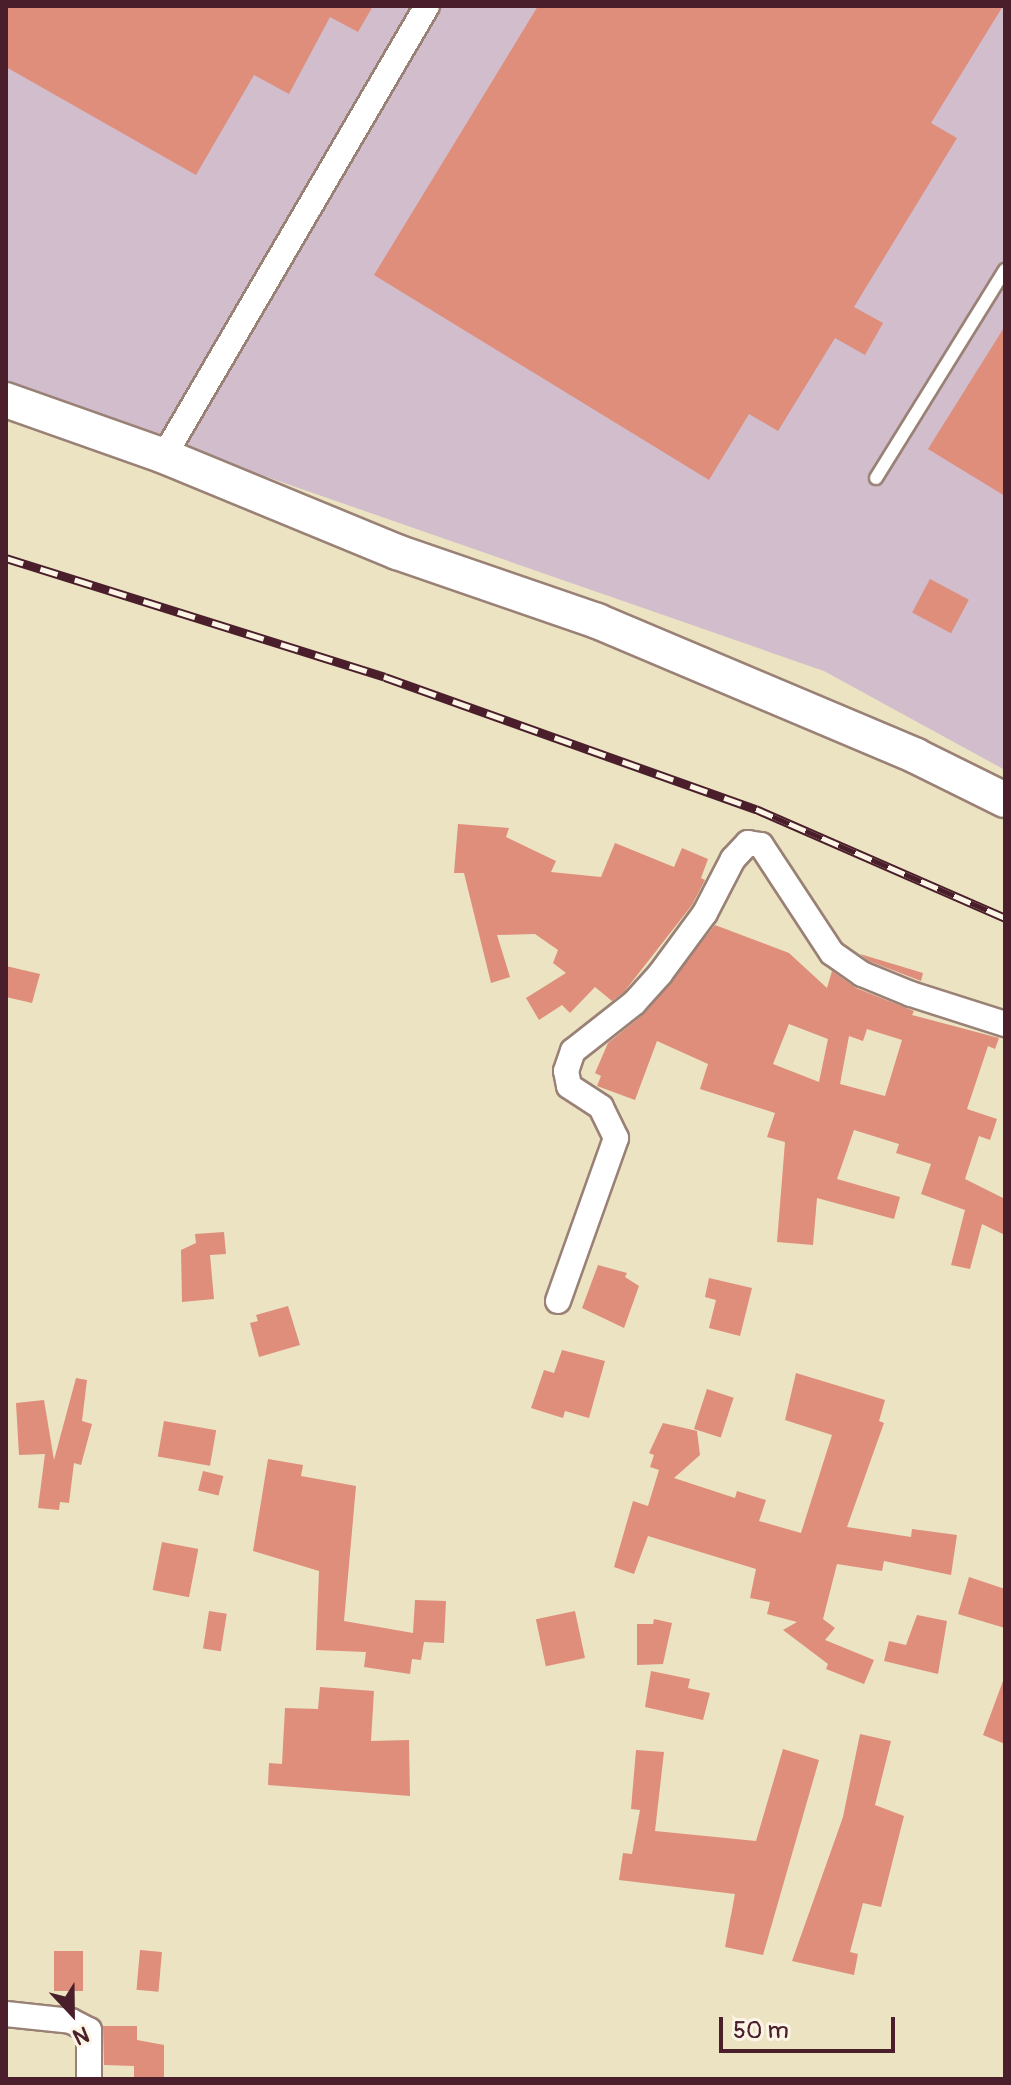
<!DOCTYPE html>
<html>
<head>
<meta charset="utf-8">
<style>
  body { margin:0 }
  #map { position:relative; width:1011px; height:2085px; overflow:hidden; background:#ebe3c2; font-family:Pangolin,sans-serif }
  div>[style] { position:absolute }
  .industrial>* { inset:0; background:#d1bdcb }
  .building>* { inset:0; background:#de8e7b; transform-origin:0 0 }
  .roads { filter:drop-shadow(2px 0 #9a8176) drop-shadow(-2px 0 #9a8176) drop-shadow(0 2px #9a8176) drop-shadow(0 -2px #9a8176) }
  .lane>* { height:12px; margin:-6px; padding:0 6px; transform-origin:6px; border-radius:6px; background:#fff }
  .street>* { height:24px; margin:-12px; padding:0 12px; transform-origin:12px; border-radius:12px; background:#fff }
  .secondary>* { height:34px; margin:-17px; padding:0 17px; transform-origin:17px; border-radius:17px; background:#fff }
  .rail>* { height:9px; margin-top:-4.5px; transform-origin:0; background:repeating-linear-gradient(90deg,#fcf5e5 0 18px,#4a1f2b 0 36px); box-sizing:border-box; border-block:2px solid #4a1f2b }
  span { translate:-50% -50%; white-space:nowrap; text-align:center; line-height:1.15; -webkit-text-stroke:8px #fcf5e5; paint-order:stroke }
  .frame { position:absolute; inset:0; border:8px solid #4a1f2b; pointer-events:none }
  .north { position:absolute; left:32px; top:1973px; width:80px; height:80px; -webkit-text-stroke:6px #fcf5e5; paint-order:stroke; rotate:158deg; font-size:22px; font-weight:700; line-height:32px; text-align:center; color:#4a1f2b }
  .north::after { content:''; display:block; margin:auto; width:28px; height:36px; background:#4a1f2b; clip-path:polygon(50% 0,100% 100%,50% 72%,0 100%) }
  .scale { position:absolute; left:719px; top:2017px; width:176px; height:36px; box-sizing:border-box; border:4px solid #4a1f2b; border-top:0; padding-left:10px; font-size:24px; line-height:28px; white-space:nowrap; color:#4a1f2b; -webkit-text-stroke:6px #fcf5e5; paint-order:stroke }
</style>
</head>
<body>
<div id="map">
  <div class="industrial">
    <i style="clip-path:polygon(6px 6px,1005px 6px,1005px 770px,824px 671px,6px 386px)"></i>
  </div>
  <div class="building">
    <i style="clip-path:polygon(6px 6px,373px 6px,358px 32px,330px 17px,289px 94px,254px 75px,196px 175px,6px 67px)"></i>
    <i style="clip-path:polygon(538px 6px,1003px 6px,931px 123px,957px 138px,854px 307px,883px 323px,865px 355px,835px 338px,778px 431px,749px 414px,709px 480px,374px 275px)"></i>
    <i style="clip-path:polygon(1005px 326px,1005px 496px,928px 449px)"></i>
    <i style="left:930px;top:579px;width:44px;height:38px;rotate:28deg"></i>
    <i style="clip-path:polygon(458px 824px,509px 828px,506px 837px,556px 861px,551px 872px,601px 877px,615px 843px,674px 867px,682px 848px,708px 859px,701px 878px,705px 880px,692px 905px,624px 992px,612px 1001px,595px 987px,570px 1013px,562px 1005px,539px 1020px,526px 998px,566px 973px,553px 963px,558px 950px,535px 934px,497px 935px,510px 977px,491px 983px,464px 873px,454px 873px)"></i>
    <i style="clip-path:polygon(evenodd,715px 925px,789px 953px,827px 988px,832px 971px,856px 988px,914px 1011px,912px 1015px,999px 1038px,995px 1049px,988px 1046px,967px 1109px,997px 1119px,990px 1140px,979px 1136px,965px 1179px,1005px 1199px,1005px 1235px,982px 1224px,970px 1269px,951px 1265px,965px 1210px,921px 1194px,931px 1164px,896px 1153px,899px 1144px,854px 1130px,837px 1179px,900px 1197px,894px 1219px,817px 1198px,813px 1245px,777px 1242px,785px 1142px,767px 1137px,775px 1113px,700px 1089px,708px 1064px,657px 1041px,635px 1100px,597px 1086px,601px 1076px,595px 1073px,608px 1043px,645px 1013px,715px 925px,789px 1024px,828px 1039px,819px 1082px,773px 1064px,789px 1024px,715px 925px,867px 1029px,902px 1040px,885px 1096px,840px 1084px,849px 1036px,863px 1041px,867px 1029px)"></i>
    <i style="clip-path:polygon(860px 954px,923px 973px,921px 981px,869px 961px)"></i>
    <i style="clip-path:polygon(6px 966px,40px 974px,32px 1003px,6px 997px)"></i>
    <i style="clip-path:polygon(224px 1232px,226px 1254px,210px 1255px,214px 1299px,182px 1302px,181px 1250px,196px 1243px,195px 1234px)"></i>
    <i style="clip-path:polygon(598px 1265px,627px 1273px,625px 1277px,639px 1286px,624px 1328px,582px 1308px)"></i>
    <i style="clip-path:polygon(709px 1278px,752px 1288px,740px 1336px,709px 1328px,716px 1300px,705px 1297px)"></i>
    <i style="clip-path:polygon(288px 1306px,300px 1345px,259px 1357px,250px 1323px,258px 1321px,256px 1315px)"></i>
    <i style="clip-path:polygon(562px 1350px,605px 1361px,589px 1418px,565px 1411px,563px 1418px,531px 1408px,544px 1370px,554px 1373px)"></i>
    <i style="clip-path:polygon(796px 1373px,885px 1400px,879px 1421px,884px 1423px,847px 1527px,911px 1537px,912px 1529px,957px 1535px,951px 1575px,884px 1561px,882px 1571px,837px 1564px,823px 1619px,835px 1628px,825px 1640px,874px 1660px,864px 1684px,826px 1669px,828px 1664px,783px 1630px,797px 1622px,767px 1614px,770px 1602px,750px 1598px,756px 1569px,648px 1536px,634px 1574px,614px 1567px,633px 1501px,648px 1506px,659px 1470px,650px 1467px,654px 1455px,649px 1453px,663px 1423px,697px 1431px,700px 1455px,674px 1478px,735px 1498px,737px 1491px,766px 1500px,759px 1521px,801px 1533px,832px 1435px,785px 1420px)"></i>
    <i style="clip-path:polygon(76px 1378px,87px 1380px,82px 1421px,92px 1424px,81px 1465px,74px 1463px,69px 1503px,60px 1502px,59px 1510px,38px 1508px,45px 1454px,19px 1455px,16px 1403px,44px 1400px,54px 1460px)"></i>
    <i style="left:707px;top:1389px;width:28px;height:42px;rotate:18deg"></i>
    <i style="left:164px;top:1421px;width:53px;height:36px;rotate:10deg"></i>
    <i style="clip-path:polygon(268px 1459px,303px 1465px,301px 1476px,356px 1486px,344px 1621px,413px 1633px,415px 1600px,446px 1601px,444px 1643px,424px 1642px,421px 1660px,412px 1659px,410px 1674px,364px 1667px,366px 1652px,316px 1650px,319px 1571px,253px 1551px)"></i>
    <i style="left:203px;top:1471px;width:21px;height:20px;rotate:14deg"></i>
    <i style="left:162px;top:1542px;width:37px;height:49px;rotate:11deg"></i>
    <i style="clip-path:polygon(969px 1577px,1005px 1589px,1005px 1628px,958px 1614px)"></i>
    <i style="left:209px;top:1611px;width:18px;height:38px;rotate:9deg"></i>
    <i style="left:575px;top:1611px;width:48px;height:40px;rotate:78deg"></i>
    <i style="clip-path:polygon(917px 1615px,947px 1621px,938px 1674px,884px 1661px,889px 1641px,906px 1645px)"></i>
    <i style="clip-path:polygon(654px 1619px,672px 1623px,663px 1664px,637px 1665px,637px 1624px,653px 1624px)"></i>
    <i style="clip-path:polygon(651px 1671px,690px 1679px,688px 1688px,710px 1693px,703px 1720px,645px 1707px)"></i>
    <i style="clip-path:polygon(1003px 1681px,1005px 1681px,1005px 1744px,983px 1735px)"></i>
    <i style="clip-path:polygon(320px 1687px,374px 1691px,371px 1741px,409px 1740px,410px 1796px,268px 1785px,269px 1763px,282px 1764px,285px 1708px,318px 1709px)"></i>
    <i style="clip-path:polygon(860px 1734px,891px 1741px,875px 1805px,904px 1816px,881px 1907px,863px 1903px,850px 1952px,858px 1954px,854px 1975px,792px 1961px,843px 1817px)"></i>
    <i style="clip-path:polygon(783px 1749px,819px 1760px,763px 1955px,725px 1947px,735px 1894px,619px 1880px,623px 1853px,632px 1854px,640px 1810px,631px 1809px,636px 1750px,664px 1752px,655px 1831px,756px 1841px)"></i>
    <i style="left:140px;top:1950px;width:22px;height:40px;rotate:5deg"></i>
    <i style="left:83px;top:1951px;width:40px;height:29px;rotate:90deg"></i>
    <i style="clip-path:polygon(103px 2026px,137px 2026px,137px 2040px,164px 2045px,164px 2079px,134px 2079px,134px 2066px,104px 2065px)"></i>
  </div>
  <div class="roads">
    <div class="lane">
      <i style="left:876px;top:478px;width:245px;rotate:-58.2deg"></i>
    </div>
    <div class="street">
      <i style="left:164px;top:456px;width:521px;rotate:-59.7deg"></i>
      <i style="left:558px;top:1301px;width:173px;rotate:-70.4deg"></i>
      <i style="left:616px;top:1138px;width:34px;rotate:-116deg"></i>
      <i style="left:601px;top:1107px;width:38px;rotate:-147deg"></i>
      <i style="left:569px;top:1086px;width:15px;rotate:-101deg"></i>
      <i style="left:566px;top:1071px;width:21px;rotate:-71deg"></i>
      <i style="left:573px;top:1051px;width:78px;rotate:-38.2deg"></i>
      <i style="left:634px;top:1003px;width:39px;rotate:-48deg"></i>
      <i style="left:660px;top:974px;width:76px;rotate:-53.6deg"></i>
      <i style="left:705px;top:913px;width:61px;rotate:-62.6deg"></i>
      <i style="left:733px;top:859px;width:22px;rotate:-47deg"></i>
      <i style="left:748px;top:843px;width:13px;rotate:9deg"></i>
      <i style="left:761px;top:845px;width:129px;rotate:56.7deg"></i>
      <i style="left:832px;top:953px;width:37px;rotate:35deg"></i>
      <i style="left:862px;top:974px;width:53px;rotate:22.2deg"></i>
      <i style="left:911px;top:994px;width:99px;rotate:17.7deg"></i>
      <i style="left:6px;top:2014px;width:65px;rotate:6.1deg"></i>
      <i style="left:71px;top:2021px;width:20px;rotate:27deg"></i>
      <i style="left:89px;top:2030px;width:49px;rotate:90deg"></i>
    </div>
    <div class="secondary">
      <i style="left:6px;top:400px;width:168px;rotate:19.5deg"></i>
      <i style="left:164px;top:456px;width:252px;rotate:22.4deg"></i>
      <i style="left:397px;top:552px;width:212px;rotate:19deg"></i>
      <i style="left:597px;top:621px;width:346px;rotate:22.9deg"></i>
      <i style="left:916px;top:756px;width:99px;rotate:26.3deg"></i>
    </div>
  </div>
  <div class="rail">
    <i style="left:6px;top:558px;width:397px;rotate:17.4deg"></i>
    <i style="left:385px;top:677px;width:394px;rotate:19.6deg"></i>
    <i style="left:756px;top:809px;width:272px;rotate:23.6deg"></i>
  </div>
  <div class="frame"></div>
  <div class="north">N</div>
  <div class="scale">50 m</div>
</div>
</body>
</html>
